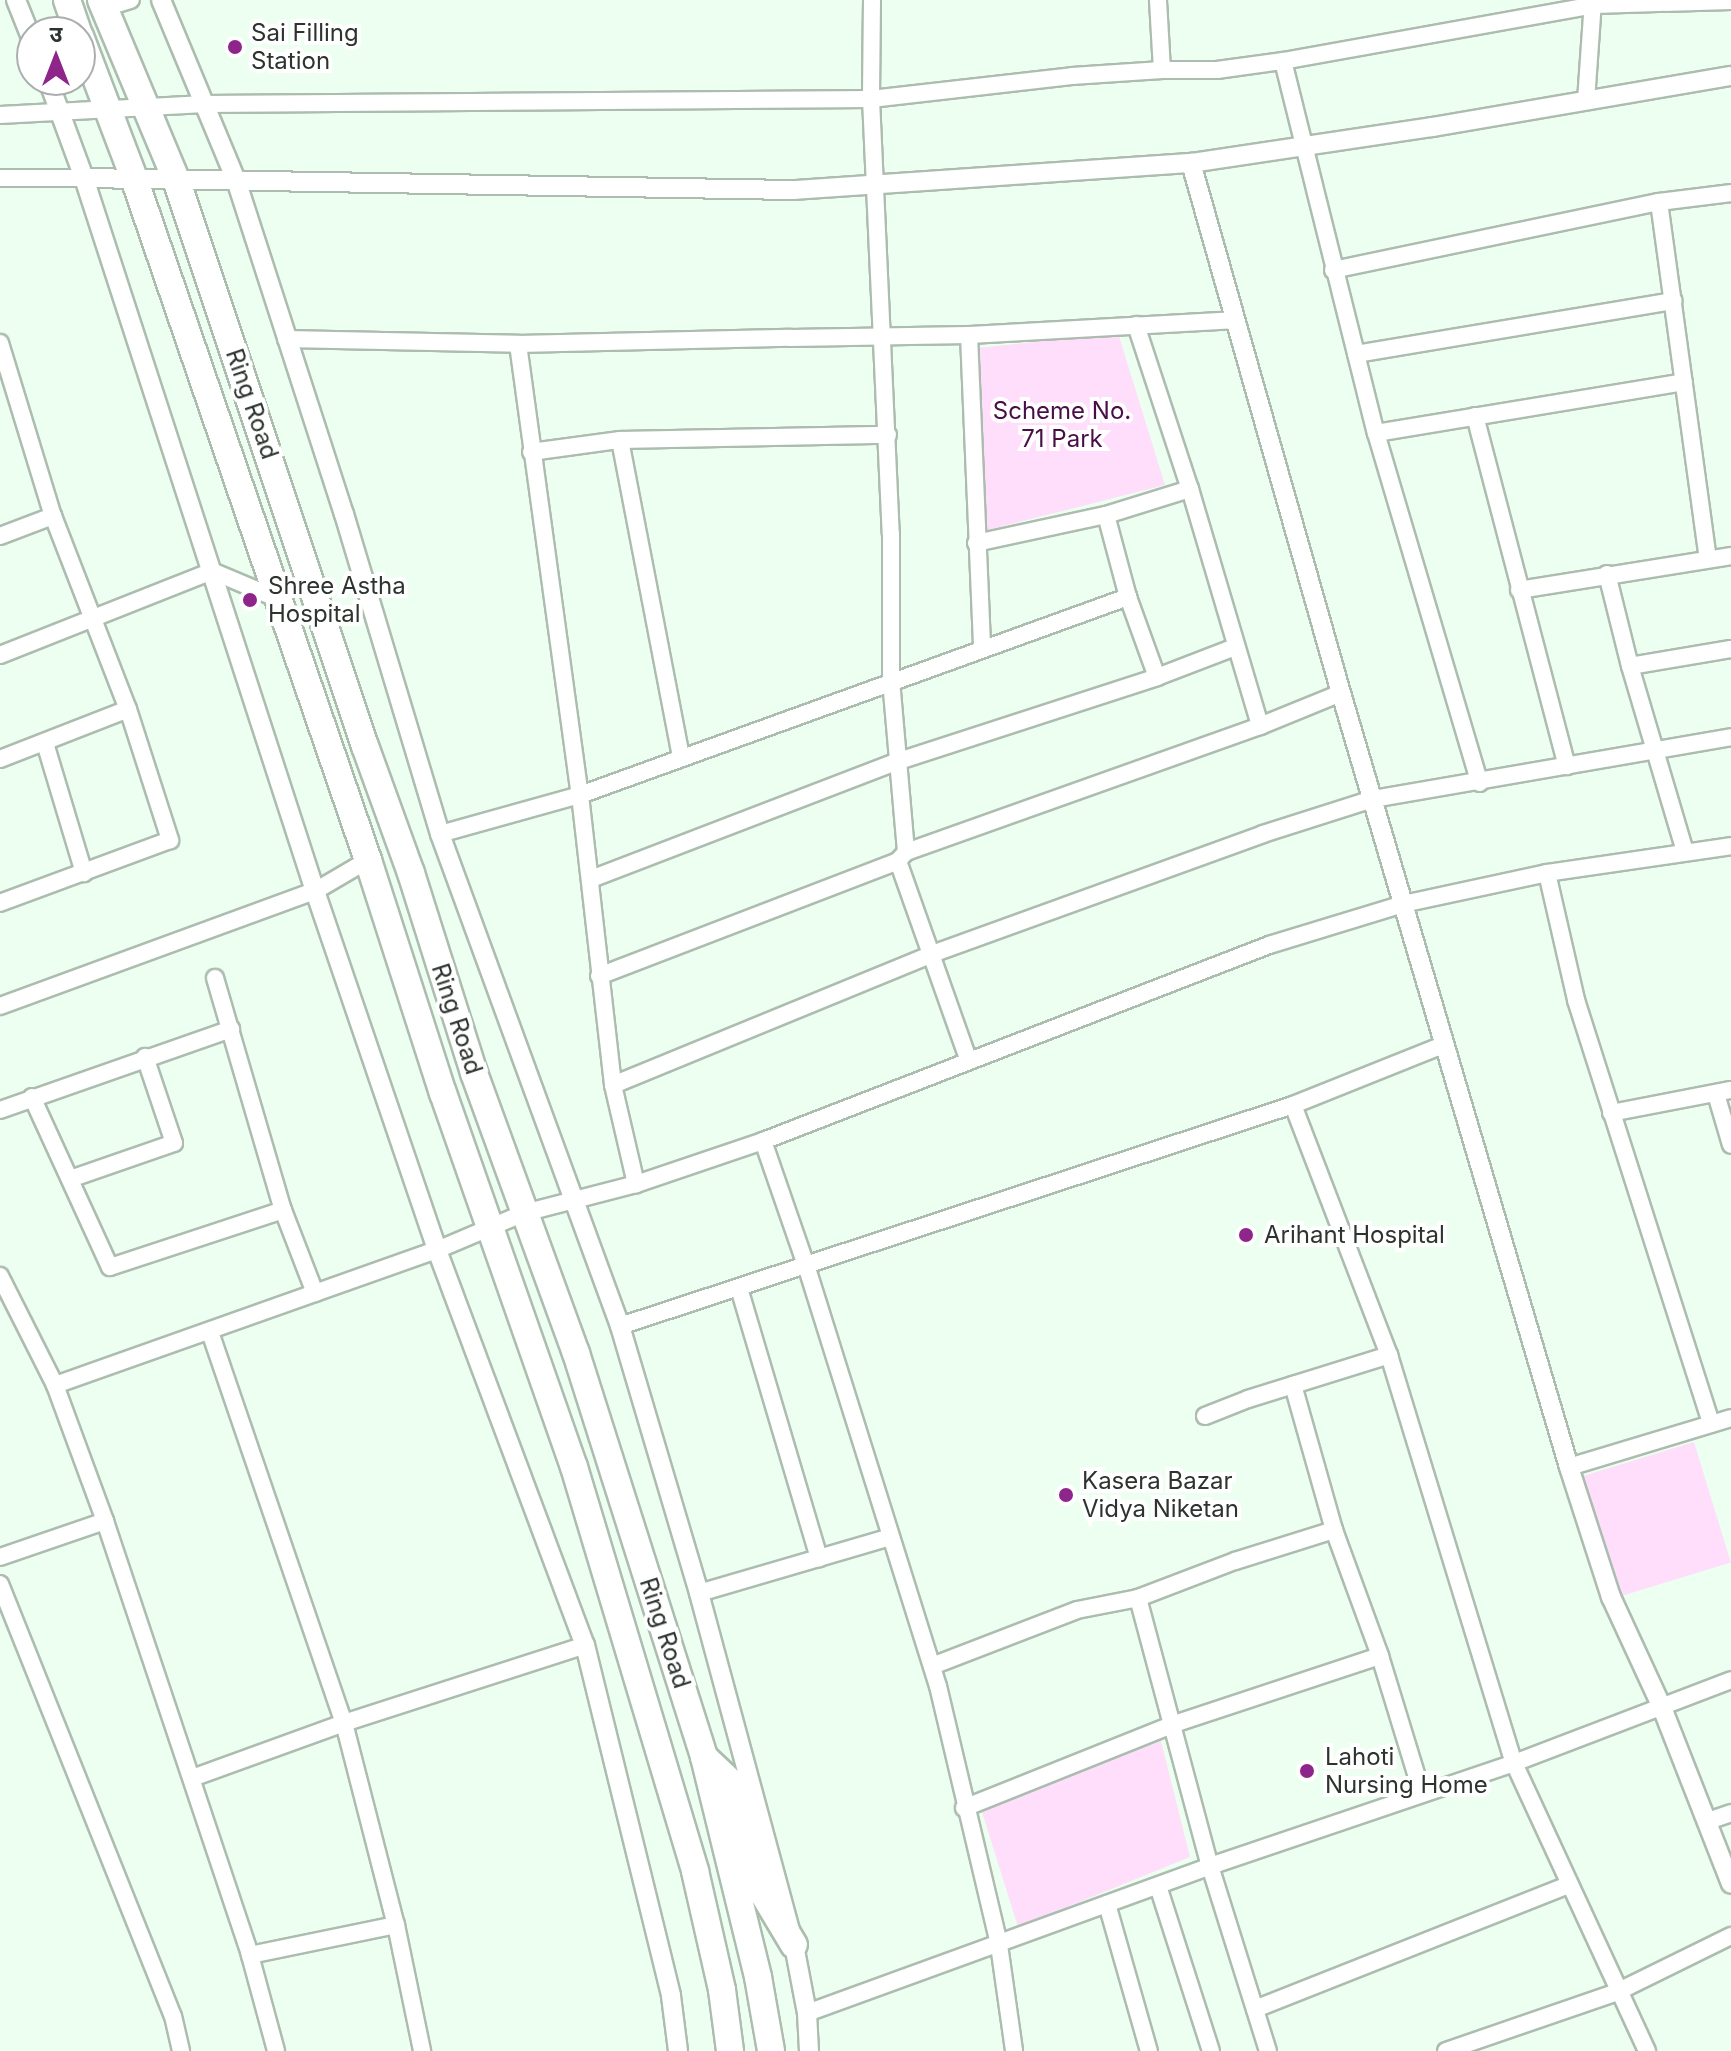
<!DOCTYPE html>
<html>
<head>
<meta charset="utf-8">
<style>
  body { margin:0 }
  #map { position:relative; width:1731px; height:2051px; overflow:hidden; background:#edfff0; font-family:Inter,"Noto Sans Devanagari",sans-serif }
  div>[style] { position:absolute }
  .green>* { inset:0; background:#ffdefb; transform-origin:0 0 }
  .roads { filter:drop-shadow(2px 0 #acbcaf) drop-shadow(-2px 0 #acbcaf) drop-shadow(0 2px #acbcaf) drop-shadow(0 -2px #acbcaf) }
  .minor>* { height:16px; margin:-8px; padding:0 8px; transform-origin:8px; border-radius:8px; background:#fff }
  .tertiary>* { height:18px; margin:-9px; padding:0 9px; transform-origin:9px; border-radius:9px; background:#fff }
  .trunk>* { height:26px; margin:-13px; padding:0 13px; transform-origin:13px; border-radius:13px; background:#fff }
  .dots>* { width:22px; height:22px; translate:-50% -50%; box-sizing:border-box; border:4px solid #fff; border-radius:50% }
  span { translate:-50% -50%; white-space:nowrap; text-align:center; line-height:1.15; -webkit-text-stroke:8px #fff; paint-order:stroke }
  .poi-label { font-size:24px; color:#2d342f }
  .left { translate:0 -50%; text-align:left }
  .street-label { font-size:24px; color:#2d342f }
  .park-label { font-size:24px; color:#480f46 }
  .north { position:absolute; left:16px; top:16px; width:80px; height:80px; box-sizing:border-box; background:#fff; border:2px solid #abaeac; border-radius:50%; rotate:0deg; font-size:22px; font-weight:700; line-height:32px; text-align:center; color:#2d342f }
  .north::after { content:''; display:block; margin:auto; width:28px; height:36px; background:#8e258a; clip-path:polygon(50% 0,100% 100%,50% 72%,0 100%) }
</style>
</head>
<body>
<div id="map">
  <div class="green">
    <i style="clip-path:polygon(1118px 333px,1165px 485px,984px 531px,978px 348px)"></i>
    <i style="left:1694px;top:1442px;width:126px;height:117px;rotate:73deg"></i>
    <i style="clip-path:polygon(1161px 1741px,1190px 1857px,1018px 1927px,981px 1809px)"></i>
  </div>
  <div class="roads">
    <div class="minor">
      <i style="left:872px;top:0;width:99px;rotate:90.6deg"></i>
      <i style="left:871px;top:99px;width:435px;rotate:87.4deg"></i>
      <i style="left:891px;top:534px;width:146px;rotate:90deg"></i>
      <i style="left:891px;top:680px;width:173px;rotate:85deg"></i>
      <i style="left:906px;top:852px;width:12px;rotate:132deg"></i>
      <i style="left:898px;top:861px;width:212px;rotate:70.5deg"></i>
      <i style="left:104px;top:8px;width:28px;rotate:-17deg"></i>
      <i style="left:1283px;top:61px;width:383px;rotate:76deg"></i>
      <i style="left:1376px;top:433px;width:365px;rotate:73.5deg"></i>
      <i style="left:1162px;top:70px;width:55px"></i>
      <i style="left:1217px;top:70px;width:67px;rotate:-7.8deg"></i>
      <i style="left:1283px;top:61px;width:316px;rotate:-10.2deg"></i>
      <i style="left:1594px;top:5px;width:137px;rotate:-1.7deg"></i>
      <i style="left:1586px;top:101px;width:101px;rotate:-86deg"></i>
      <i style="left:0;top:115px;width:205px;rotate:-3.1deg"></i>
      <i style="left:205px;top:104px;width:666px;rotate:-0.43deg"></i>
      <i style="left:871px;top:99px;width:202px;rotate:-6.5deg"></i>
      <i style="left:1072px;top:76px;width:90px;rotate:-3.8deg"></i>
      <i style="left:1162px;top:70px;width:70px;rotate:-93.3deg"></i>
      <i style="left:0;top:178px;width:84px"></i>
      <i style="left:1659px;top:202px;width:360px;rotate:82.2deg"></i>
      <i style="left:1333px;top:270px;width:333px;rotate:-11.8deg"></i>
      <i style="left:1659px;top:202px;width:73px;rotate:-7.1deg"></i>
      <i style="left:1136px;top:325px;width:173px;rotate:71.8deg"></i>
      <i style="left:1190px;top:489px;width:247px;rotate:73.5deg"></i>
      <i style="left:969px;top:335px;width:314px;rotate:87.6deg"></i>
      <i style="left:286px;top:339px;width:232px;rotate:1.2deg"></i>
      <i style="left:518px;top:344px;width:273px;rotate:-1.3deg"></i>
      <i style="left:791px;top:338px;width:178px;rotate:-1deg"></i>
      <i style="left:969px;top:335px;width:265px;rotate:-3.2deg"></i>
      <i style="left:0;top:343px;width:181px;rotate:73deg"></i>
      <i style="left:53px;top:516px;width:207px;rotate:68.8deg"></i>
      <i style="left:128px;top:709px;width:138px;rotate:72.2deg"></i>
      <i style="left:170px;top:840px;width:181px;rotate:159.7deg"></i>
      <i style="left:518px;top:344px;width:455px;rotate:82.2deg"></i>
      <i style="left:580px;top:795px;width:292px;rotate:83.5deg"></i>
      <i style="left:613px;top:1085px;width:102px;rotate:76.9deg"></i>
      <i style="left:1356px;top:354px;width:322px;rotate:-9.5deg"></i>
      <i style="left:1475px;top:416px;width:362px;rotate:75.3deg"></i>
      <i style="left:1376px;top:433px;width:312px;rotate:-9.4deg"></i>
      <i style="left:620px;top:440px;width:268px;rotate:-1.1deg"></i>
      <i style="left:531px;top:452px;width:90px;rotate:-7.7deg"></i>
      <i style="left:620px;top:440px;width:324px;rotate:79.1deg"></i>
      <i style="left:1106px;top:515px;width:85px;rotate:75deg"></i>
      <i style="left:1128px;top:597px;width:85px;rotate:70.1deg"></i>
      <i style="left:0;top:536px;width:57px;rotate:-20.7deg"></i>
      <i style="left:976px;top:543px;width:133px;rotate:-12.2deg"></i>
      <i style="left:1106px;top:515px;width:88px;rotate:-17.2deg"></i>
      <i style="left:1607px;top:574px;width:95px;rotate:76deg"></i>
      <i style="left:1630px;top:666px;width:194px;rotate:73.5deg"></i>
      <i style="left:1519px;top:590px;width:215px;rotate:-9.1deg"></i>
      <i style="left:0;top:655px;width:228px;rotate:-21.6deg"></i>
      <i style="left:212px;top:571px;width:69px;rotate:22.9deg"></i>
      <i style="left:1630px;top:666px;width:102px;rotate:-9.6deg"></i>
      <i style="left:45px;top:743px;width:136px;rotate:73.3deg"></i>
      <i style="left:0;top:759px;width:137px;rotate:-21.3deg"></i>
      <i style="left:440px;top:834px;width:145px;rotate:-15.6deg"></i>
      <i style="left:580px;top:795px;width:583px;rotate:-19.87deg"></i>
      <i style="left:906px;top:852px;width:376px;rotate:-19.6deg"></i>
      <i style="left:1260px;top:726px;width:87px;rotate:-22.2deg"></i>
      <i style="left:1547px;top:873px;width:130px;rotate:77.1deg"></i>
      <i style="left:1576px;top:1000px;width:445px;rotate:72.3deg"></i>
      <i style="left:591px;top:879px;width:327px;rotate:-21deg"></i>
      <i style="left:896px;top:762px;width:274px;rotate:-18deg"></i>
      <i style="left:1157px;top:677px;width:84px;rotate:-21deg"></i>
      <i style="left:599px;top:976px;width:320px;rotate:-21deg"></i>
      <i style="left:215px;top:978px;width:242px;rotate:73.7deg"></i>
      <i style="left:283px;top:1210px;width:89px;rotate:68.9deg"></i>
      <i style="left:0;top:1006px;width:335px;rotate:-20.1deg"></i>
      <i style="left:315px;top:891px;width:61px;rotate:-30.3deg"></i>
      <i style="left:613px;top:1085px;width:345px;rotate:-22.3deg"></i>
      <i style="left:932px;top:954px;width:352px;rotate:-19.9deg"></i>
      <i style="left:1263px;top:834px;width:115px;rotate:-17.7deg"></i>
      <i style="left:1373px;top:799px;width:363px;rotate:-9.8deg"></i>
      <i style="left:1716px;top:1094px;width:53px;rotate:73.6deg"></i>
      <i style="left:32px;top:1097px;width:187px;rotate:65.4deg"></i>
      <i style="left:110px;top:1267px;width:182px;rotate:-18.2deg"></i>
      <i style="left:1293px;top:1105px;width:268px;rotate:69deg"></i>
      <i style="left:1389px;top:1355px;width:427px;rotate:73deg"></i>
      <i style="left:1514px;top:1763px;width:317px;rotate:65.2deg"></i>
      <i style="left:0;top:1110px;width:245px;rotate:-19.3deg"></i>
      <i style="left:1611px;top:1113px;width:122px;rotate:-10.9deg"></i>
      <i style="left:763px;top:1141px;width:131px;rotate:70.9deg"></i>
      <i style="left:806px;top:1265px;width:441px;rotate:72.6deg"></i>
      <i style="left:938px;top:1686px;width:266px;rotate:76.7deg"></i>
      <i style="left:999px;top:1945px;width:107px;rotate:81.9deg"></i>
      <i style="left:70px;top:1179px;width:110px;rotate:-19.1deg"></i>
      <i style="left:174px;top:1143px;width:91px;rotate:-108.6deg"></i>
      <i style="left:0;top:1276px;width:122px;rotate:63.2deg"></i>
      <i style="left:55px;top:1385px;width:145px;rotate:69.8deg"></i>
      <i style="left:105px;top:1521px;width:458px;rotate:71.5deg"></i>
      <i style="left:250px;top:1955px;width:99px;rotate:74.8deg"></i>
      <i style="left:739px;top:1288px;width:282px;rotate:73.5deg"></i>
      <i style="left:620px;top:1326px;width:708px;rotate:-18.18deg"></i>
      <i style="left:1293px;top:1105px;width:162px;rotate:-21.8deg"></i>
      <i style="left:210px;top:1332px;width:413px;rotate:71.1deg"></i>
      <i style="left:344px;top:1723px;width:209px;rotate:75.6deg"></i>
      <i style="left:396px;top:1925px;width:129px;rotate:78.3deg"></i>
      <i style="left:55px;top:1385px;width:405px;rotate:-19.5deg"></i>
      <i style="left:437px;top:1250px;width:95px;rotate:-23deg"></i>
      <i style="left:524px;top:1213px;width:116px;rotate:-14.5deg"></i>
      <i style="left:636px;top:1184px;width:134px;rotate:-18.7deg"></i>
      <i style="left:763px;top:1141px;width:543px;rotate:-21.17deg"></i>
      <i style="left:1269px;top:945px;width:140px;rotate:-17deg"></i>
      <i style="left:1403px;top:904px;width:147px;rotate:-12.1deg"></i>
      <i style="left:1547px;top:873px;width:186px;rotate:-8.3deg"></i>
      <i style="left:1293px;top:1385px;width:151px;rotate:74.2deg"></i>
      <i style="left:1334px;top:1530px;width:134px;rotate:69.9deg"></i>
      <i style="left:1380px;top:1656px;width:143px;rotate:73deg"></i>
      <i style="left:1205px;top:1416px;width:46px;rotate:-21.6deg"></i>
      <i style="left:1248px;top:1399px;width:148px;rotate:-17.3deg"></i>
      <i style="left:1569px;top:1467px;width:169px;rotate:-16.8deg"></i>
      <i style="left:0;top:1557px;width:111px;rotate:-18.9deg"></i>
      <i style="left:0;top:1584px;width:465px;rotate:68.2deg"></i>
      <i style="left:173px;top:2016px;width:36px;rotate:77deg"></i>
      <i style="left:699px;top:1593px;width:200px;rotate:-16.3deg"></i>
      <i style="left:1138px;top:1598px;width:278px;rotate:75deg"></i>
      <i style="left:1210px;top:1866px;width:194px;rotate:72.6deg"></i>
      <i style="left:932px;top:1666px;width:155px;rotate:-21.1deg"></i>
      <i style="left:1077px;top:1610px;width:62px;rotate:-11.1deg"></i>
      <i style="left:1138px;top:1598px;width:104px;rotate:-20.9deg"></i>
      <i style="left:1235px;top:1561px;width:104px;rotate:-17.4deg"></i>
      <i style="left:192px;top:1778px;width:162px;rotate:-19.9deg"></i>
      <i style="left:344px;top:1723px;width:253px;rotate:-17.9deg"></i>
      <i style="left:964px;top:1808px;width:223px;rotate:-21.8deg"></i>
      <i style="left:1171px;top:1725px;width:220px;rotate:-18.3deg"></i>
      <i style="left:1708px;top:1821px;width:24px;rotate:-19deg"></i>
      <i style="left:1158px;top:1886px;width:173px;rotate:72.2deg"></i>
      <i style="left:1107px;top:1904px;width:153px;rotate:74.1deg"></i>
      <i style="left:250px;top:1955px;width:149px;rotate:-11.6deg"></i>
      <i style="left:1255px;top:2009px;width:337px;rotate:-21.6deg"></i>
      <i style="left:807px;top:2013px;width:429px;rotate:-20deg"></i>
      <i style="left:1210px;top:1866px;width:321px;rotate:-18.7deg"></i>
      <i style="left:1514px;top:1763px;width:232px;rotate:-20.9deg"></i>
      <i style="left:1446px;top:2051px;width:181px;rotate:-19deg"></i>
      <i style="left:1617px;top:1992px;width:127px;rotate:-26.2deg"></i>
    </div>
    <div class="tertiary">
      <i style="left:16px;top:0;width:43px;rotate:68.2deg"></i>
      <i style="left:161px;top:0;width:198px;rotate:67.4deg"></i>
      <i style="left:237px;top:183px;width:348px;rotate:72.1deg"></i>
      <i style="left:344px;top:514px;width:334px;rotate:73.3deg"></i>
      <i style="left:440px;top:834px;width:524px;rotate:69.9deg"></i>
      <i style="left:620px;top:1326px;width:278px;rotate:73.5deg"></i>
      <i style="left:699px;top:1593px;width:365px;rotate:74.9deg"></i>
      <i style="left:794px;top:1945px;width:69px;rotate:79.2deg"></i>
      <i style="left:807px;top:2013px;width:38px;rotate:87deg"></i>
      <i style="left:48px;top:80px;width:104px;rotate:69.8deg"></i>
      <i style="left:84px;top:178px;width:749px;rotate:72.05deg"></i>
      <i style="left:315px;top:891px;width:379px;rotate:71.2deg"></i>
      <i style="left:437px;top:1250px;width:422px;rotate:69.5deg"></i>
      <i style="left:585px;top:1645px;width:361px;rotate:76.2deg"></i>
      <i style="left:671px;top:1996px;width:55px;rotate:82.7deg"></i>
      <i style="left:1191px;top:163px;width:551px;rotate:74.2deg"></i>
      <i style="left:1341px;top:693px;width:807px;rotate:73.59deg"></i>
      <i style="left:1569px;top:1467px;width:137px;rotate:72.1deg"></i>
      <i style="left:1611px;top:1597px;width:119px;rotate:65.2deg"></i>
      <i style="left:1661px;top:1705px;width:192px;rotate:68.6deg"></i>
      <i style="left:84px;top:178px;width:710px;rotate:0.97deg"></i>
      <i style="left:794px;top:190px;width:398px;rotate:-3.9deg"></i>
      <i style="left:1191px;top:163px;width:244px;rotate:-8.5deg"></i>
      <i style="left:1432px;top:127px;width:303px;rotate:-9.7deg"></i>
    </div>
    <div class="trunk">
      <i style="left:67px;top:0;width:34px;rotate:71deg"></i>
      <i style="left:101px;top:0;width:197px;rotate:67.3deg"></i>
      <i style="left:177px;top:182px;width:595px;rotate:71.57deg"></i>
      <i style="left:365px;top:746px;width:135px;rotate:70.1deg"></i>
      <i style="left:411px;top:873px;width:210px;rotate:72.5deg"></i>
      <i style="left:474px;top:1073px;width:298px;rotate:70deg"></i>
      <i style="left:576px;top:1353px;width:424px;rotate:72.4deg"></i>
      <i style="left:704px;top:1757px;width:227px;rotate:76.2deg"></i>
      <i style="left:758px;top:1977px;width:75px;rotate:80deg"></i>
      <i style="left:80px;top:36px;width:155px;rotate:69.2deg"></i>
      <i style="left:135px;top:181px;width:718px;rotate:71.06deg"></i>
      <i style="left:368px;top:860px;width:245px;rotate:72.2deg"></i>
      <i style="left:443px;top:1093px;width:396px;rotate:70.7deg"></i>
      <i style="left:574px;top:1467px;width:422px;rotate:73.3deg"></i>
      <i style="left:695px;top:1871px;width:122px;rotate:77.2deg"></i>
      <i style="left:722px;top:1990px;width:62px;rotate:82.5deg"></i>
      <i style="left:704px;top:1757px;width:47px;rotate:43.3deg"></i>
      <i style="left:738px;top:1789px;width:109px;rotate:76.2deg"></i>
      <i style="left:764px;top:1895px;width:58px;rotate:59deg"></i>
    </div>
  </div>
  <div class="dots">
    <i style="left:235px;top:47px;background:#8e258a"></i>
    <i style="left:250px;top:600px;background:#8e258a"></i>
    <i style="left:1246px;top:1235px;background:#8e258a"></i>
    <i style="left:1066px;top:1495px;background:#8e258a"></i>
    <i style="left:1307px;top:1771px;background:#8e258a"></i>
  </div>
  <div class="poi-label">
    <span class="left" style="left:251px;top:47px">Sai Filling<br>Station</span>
    <span class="left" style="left:268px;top:600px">Shree Astha<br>Hospital</span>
    <span class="left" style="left:1264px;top:1235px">Arihant Hospital</span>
    <span class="left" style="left:1082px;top:1495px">Kasera Bazar<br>Vidya Niketan</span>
    <span class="left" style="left:1325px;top:1771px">Lahoti<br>Nursing Home</span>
  </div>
  <div class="street-label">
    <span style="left:252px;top:404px;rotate:71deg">Ring Road</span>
    <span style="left:457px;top:1019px;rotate:72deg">Ring Road</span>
    <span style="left:665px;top:1633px;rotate:72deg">Ring Road</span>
  </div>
  <div class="park-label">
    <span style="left:1062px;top:425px">Scheme No.<br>71 Park</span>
  </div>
  <div class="north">उ</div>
</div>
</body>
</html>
